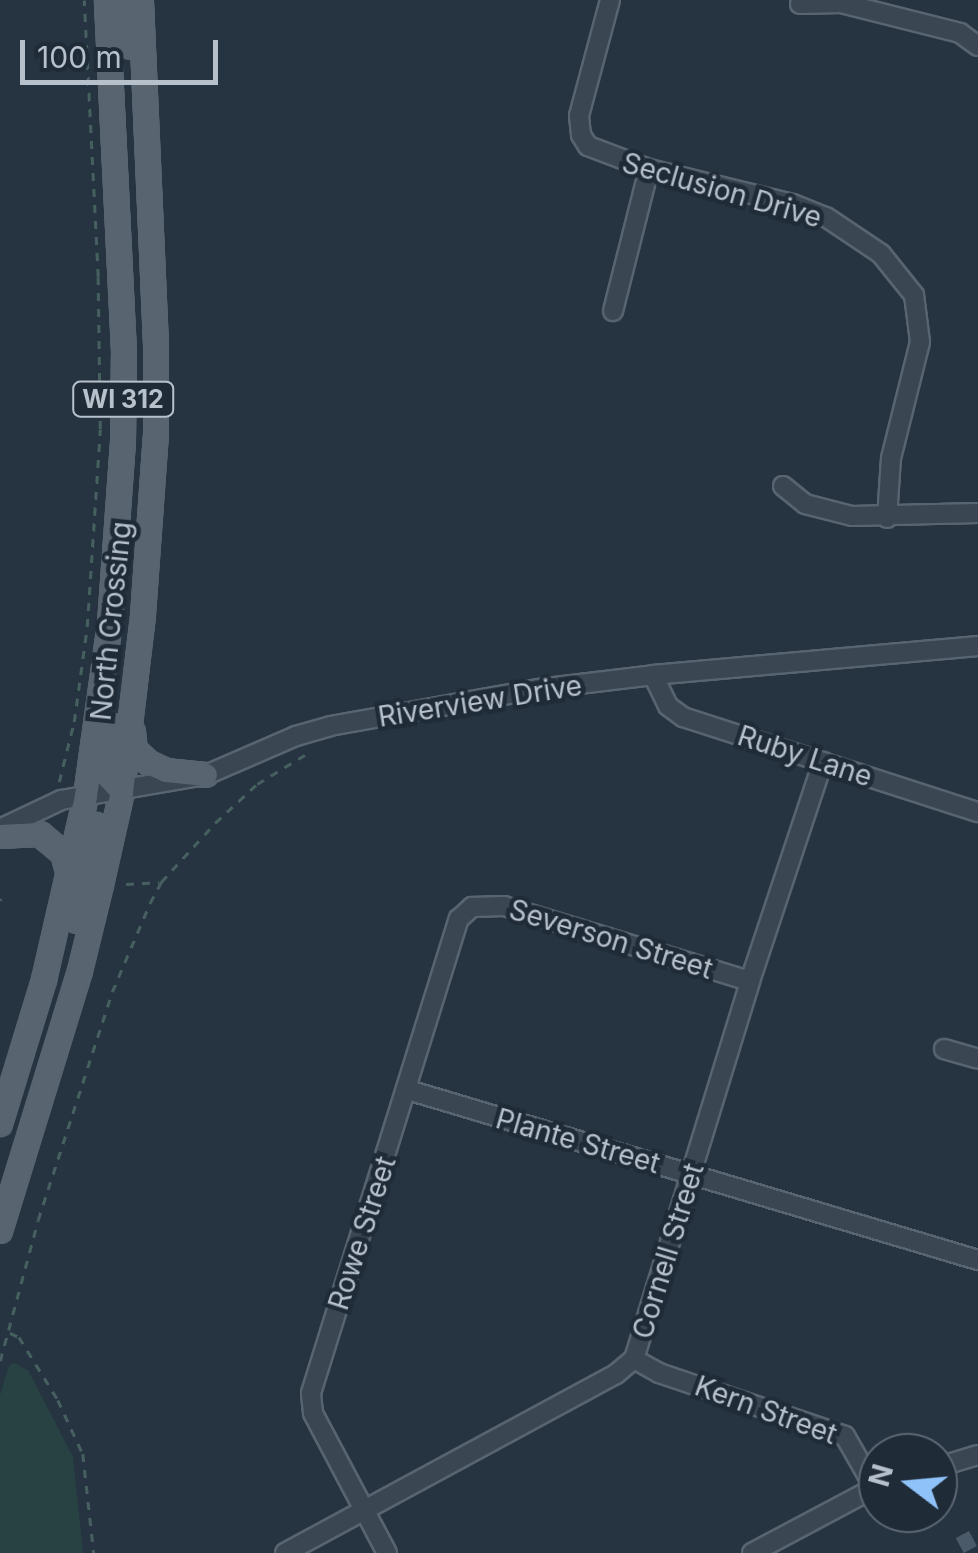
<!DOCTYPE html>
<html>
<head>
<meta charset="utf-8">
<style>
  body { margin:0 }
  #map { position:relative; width:978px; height:1553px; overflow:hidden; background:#263442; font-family:Inter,sans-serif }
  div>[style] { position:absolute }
  .green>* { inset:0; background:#284243 }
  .building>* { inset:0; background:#4a5a68; transform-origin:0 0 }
  .path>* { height:2.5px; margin-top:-1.25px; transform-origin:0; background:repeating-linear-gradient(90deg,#465f5f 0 8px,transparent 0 16px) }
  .roads { filter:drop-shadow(2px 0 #58646f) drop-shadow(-2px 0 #58646f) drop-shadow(0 2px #58646f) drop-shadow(0 -2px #58646f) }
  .minor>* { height:18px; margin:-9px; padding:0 9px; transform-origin:9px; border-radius:9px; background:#3a4652 }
  .major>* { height:22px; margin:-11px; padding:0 11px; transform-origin:11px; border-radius:11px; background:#586571 }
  span { translate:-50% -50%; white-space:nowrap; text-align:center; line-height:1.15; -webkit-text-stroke:9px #1f2b37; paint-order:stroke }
  .shield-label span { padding:2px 8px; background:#1f2b37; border:2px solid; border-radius:8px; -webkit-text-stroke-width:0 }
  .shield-label { font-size:25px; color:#b7c1cc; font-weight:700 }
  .street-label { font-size:28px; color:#b7c1cc }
  .north { position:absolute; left:858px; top:1433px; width:100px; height:100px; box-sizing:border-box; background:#1f2b37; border:2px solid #5c6773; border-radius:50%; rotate:286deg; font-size:28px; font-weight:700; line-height:40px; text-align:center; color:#b7c1cc }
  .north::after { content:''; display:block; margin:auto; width:35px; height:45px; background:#8ec2f9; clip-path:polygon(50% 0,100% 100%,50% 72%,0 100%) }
  .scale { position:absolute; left:20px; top:40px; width:198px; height:45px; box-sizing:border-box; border:5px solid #b7c1cc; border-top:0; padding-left:12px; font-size:30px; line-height:35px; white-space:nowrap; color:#b7c1cc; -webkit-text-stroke:8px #1f2b37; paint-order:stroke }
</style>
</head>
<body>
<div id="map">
  <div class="green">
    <i style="clip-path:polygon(14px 1363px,28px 1370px,73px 1457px,83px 1553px,0 1553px,0 1395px,9px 1366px)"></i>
  </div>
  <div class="building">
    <i style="left:969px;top:1531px;width:17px;height:15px;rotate:62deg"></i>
  </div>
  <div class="path">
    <i style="left:59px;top:782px;width:62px;rotate:-76deg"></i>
    <i style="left:74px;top:722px;width:96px;rotate:-82.2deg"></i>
    <i style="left:87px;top:627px;width:198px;rotate:-86.2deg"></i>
    <i style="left:100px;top:429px;width:152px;rotate:-90.8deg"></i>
    <i style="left:98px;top:277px;width:277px;rotate:-92.9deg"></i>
    <i style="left:126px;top:884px;width:33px;rotate:-3deg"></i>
    <i style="left:0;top:900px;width:2px;rotate:-27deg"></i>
    <i style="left:10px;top:1333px;width:10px;rotate:24deg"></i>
    <i style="left:19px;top:1337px;width:74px;rotate:58.2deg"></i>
    <i style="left:58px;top:1400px;width:60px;rotate:65.2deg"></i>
    <i style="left:83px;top:1454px;width:100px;rotate:83.7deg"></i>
    <i style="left:0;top:1361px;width:146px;rotate:-74.9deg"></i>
    <i style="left:38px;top:1220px;width:240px;rotate:-72deg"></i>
    <i style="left:112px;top:992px;width:97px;rotate:-66.9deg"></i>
    <i style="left:150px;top:903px;width:24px;rotate:-62deg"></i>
    <i style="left:161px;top:882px;width:80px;rotate:-47.5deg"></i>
    <i style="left:215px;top:823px;width:57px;rotate:-42.9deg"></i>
    <i style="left:257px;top:784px;width:60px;rotate:-31.3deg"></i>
  </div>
  <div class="roads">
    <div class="minor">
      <i style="left:610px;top:0;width:120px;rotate:105deg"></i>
      <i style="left:579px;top:116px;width:19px;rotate:84deg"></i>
      <i style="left:581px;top:135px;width:13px;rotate:58deg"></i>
      <i style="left:588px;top:146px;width:65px;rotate:20.7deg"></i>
      <i style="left:649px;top:169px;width:148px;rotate:13.7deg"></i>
      <i style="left:793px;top:204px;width:35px;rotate:22deg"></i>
      <i style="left:826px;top:217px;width:66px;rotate:33.9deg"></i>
      <i style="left:881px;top:254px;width:53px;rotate:51.2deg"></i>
      <i style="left:914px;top:295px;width:47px;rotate:82.7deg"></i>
      <i style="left:920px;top:342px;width:120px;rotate:104deg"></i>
      <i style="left:891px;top:458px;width:60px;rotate:93.8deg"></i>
      <i style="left:800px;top:4px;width:41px;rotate:-1.4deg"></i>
      <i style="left:841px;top:3px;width:123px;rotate:14.1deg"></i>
      <i style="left:960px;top:33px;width:22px;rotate:36deg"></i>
      <i style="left:613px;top:311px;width:146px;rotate:-75.8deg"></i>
      <i style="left:783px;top:486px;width:28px;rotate:39deg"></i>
      <i style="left:805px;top:504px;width:49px;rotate:14.3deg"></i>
      <i style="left:852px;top:516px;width:126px;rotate:-1.4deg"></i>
      <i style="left:653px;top:675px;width:34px;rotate:64deg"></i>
      <i style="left:668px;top:706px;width:19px;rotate:36deg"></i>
      <i style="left:683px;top:717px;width:310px;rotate:17.9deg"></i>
      <i style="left:0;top:829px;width:68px;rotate:-25.4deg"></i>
      <i style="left:61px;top:800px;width:147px;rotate:-9.8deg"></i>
      <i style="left:206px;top:775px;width:98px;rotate:-23.4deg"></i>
      <i style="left:296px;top:736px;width:35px;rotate:-16deg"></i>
      <i style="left:330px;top:726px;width:211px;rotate:-10.1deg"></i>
      <i style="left:538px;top:689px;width:116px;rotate:-6.9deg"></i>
      <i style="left:653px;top:675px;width:326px;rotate:-5.1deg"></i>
      <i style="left:944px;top:1049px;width:35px;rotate:16deg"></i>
      <i style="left:408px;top:1090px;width:595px;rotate:16.61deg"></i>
      <i style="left:634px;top:1359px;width:29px;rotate:29deg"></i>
      <i style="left:659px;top:1373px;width:196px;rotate:18.7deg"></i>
      <i style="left:845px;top:1436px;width:59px;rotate:60.4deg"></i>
      <i style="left:938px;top:1467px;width:42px;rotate:-16.7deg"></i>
      <i style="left:285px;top:1553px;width:376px;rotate:-28.4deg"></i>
      <i style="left:616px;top:1374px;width:23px;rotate:-40deg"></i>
      <i style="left:634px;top:1359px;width:395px;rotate:-72.9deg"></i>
      <i style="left:750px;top:981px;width:231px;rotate:-71.6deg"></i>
      <i style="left:387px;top:1553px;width:158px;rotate:-117.9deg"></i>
      <i style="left:313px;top:1413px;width:20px;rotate:-96deg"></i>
      <i style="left:311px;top:1393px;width:497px;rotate:-72.7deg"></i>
      <i style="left:459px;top:919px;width:18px;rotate:-43deg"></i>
      <i style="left:472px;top:907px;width:32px;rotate:-2deg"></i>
      <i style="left:504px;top:906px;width:257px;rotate:17deg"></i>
      <i style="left:752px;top:1553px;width:143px;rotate:-28deg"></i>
    </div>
    <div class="major">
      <i style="left:124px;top:0;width:47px;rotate:82.7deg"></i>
      <i style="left:113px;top:726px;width:43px;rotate:96.6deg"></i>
      <i style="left:108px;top:769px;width:10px;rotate:79deg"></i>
      <i style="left:110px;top:779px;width:18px;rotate:47deg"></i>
      <i style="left:133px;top:732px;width:18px;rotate:84deg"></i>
      <i style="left:135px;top:750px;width:19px;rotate:43deg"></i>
      <i style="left:149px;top:763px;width:19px;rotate:25deg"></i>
      <i style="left:166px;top:771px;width:40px;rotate:5.7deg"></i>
      <i style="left:0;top:836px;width:40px;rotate:-2.9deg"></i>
      <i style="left:40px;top:834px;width:30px;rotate:40deg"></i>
      <i style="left:63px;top:853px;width:20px;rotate:75deg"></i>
      <i style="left:77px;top:921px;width:98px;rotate:-79.4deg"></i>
      <i style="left:0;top:1124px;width:151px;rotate:-73deg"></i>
      <i style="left:44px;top:980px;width:189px;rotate:-77.1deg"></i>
      <i style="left:86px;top:796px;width:175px;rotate:-82.1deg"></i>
      <i style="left:110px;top:623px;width:180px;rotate:-85.9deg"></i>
      <i style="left:123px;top:443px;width:91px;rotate:-89.4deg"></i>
      <i style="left:124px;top:352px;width:352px;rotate:-92.8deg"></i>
      <i style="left:0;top:1231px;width:272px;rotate:-72.9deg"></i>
      <i style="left:80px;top:971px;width:89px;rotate:-76.3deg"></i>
      <i style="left:101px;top:885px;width:95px;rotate:-77.3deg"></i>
      <i style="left:122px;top:792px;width:178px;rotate:-83.2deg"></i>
      <i style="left:143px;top:615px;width:180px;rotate:-85.9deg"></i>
      <i style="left:156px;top:435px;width:90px;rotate:-90deg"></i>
      <i style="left:156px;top:345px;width:345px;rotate:-92.5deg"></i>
    </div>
  </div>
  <div class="shield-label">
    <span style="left:123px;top:399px">WI 312</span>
  </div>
  <div class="street-label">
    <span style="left:722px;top:190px;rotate:16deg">Seclusion Drive</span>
    <span style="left:111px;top:621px;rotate:-84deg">North Crossing</span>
    <span style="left:480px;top:701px;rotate:-9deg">Riverview Drive</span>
    <span style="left:805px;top:756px;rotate:18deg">Ruby Lane</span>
    <span style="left:611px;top:939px;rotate:17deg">Severson Street</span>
    <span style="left:578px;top:1141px;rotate:16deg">Plante Street</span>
    <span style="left:362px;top:1233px;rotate:-72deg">Rowe Street</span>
    <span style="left:668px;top:1251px;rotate:-73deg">Cornell Street</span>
    <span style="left:766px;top:1410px;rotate:20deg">Kern Street</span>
  </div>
  <div class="north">N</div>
  <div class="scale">100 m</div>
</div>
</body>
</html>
